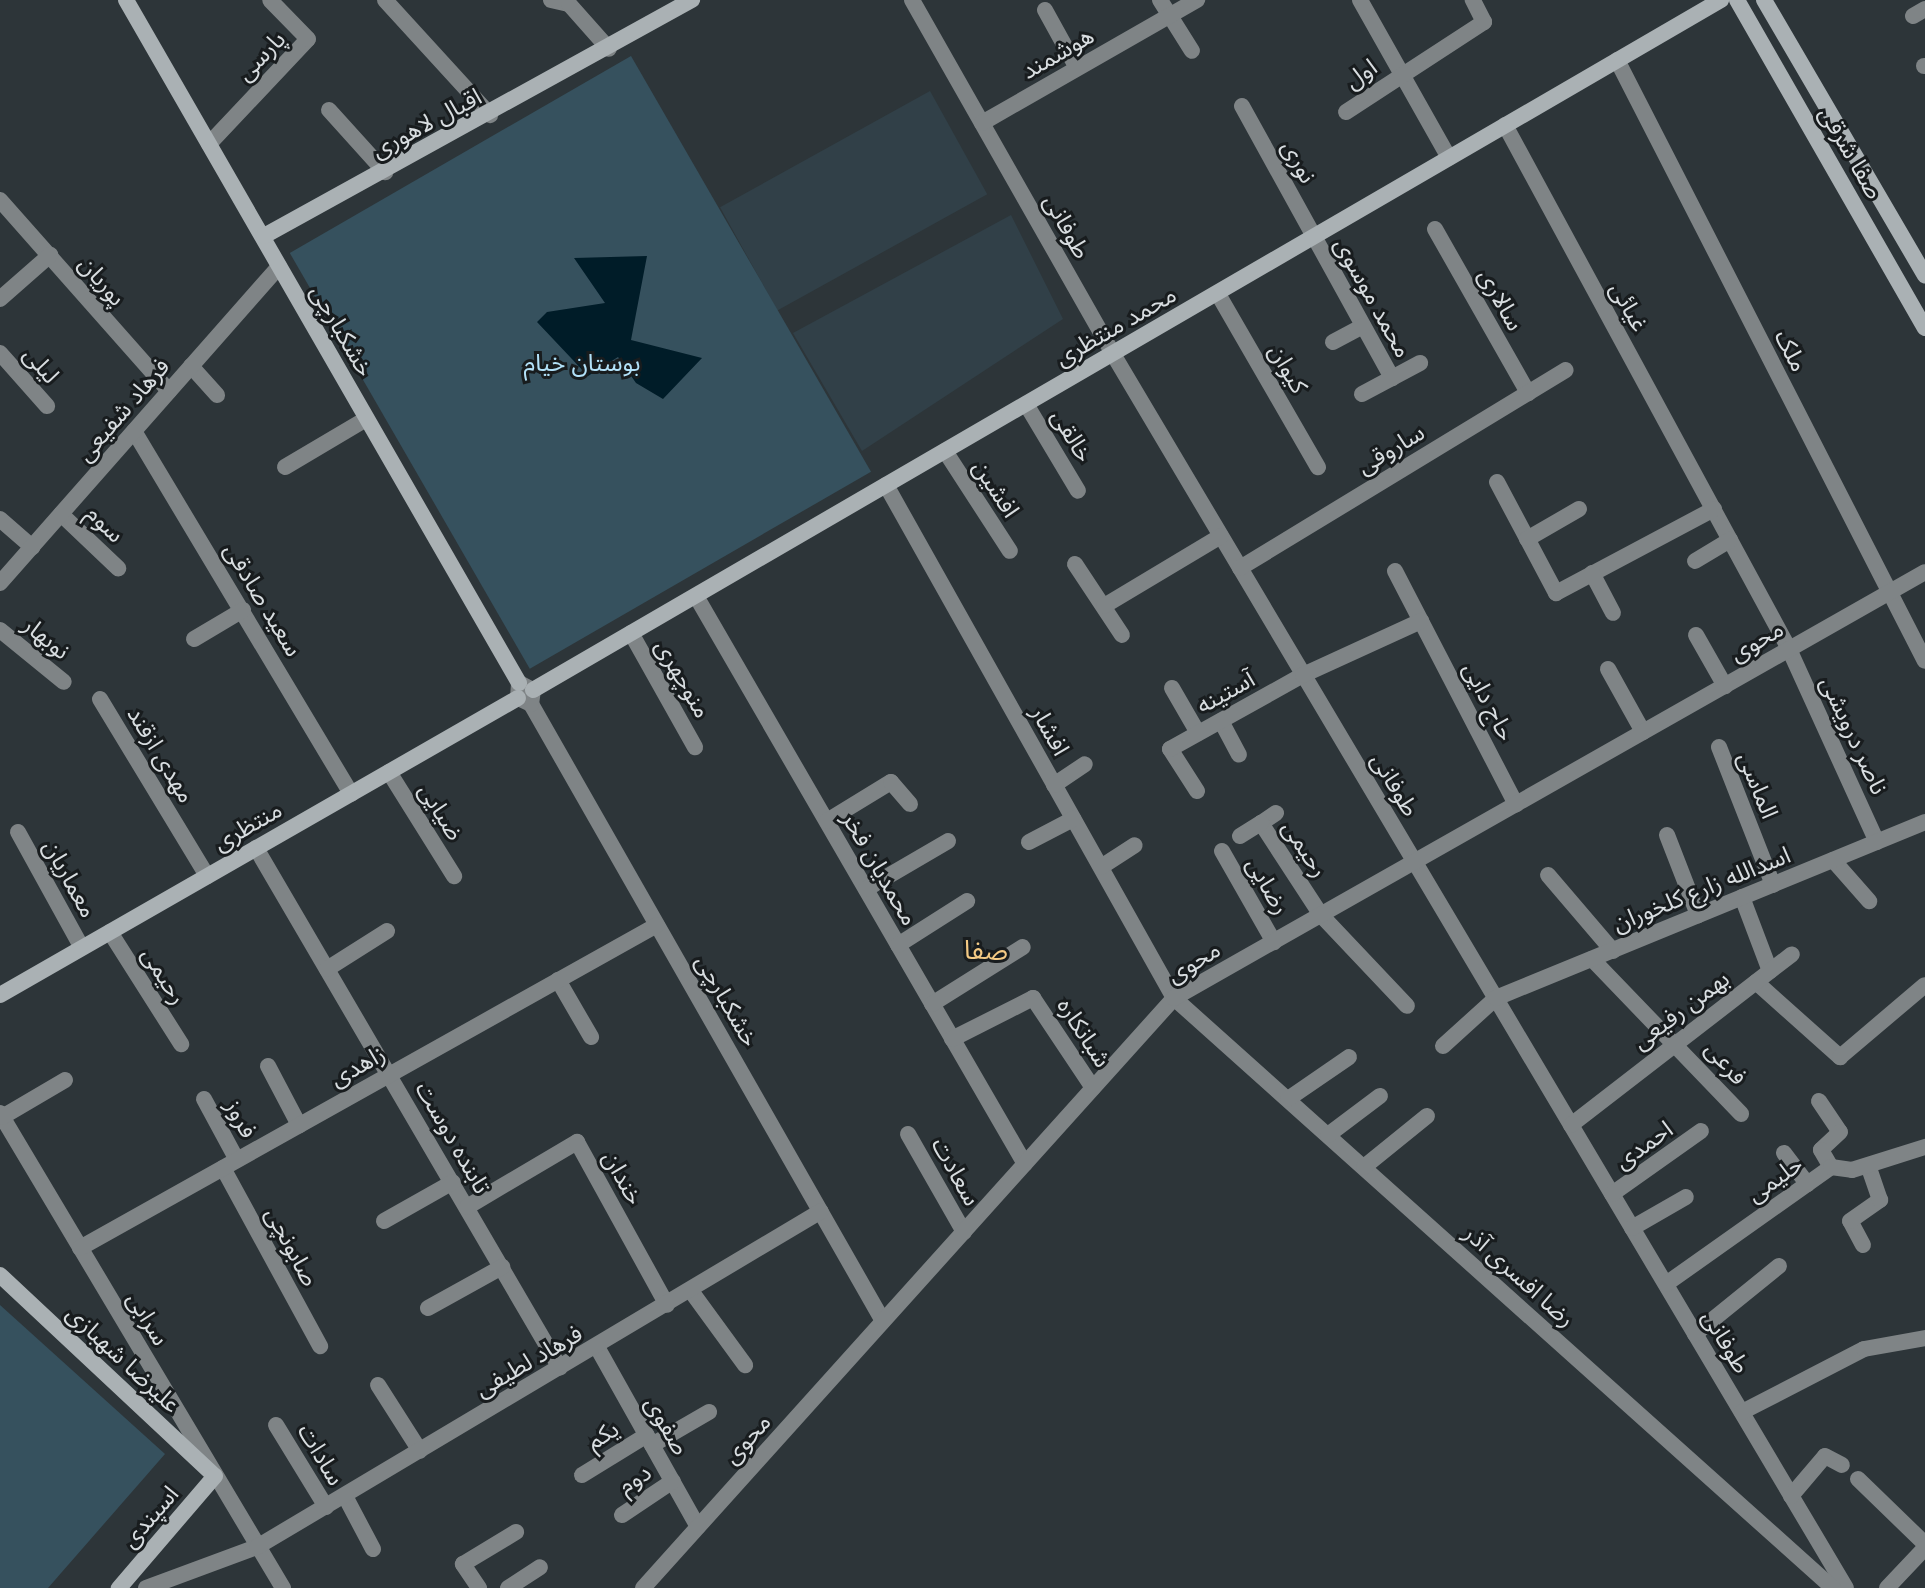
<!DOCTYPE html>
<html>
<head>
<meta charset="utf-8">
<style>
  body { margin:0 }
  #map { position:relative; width:1925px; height:1588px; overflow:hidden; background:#2d3539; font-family:Lato,"Noto Sans Arabic",sans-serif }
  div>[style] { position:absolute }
  .built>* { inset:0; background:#314048; transform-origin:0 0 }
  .green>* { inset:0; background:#36515e; transform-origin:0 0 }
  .water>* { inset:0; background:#001c28 }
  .minor>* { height:16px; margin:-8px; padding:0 8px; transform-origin:8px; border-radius:8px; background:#7f8486 }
  .tertiary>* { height:16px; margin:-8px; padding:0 8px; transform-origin:8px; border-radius:8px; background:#7f8486 }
  .secondary>* { height:16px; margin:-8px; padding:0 8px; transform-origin:8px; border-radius:8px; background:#aab1b4 }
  span { translate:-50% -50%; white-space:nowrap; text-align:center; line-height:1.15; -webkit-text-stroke:6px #181c1e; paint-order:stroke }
  .street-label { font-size:24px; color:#d8dde0 }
  .park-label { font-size:24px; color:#b2e1f8 }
  .neighbourhood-label { font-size:26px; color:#f4ca84 }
</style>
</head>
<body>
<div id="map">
  <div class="built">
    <i style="left:930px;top:91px;width:118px;height:240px;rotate:61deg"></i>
    <i style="clip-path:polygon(1011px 215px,1063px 319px,862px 451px,793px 333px)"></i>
  </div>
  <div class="green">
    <i style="left:631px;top:56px;width:480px;height:394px;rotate:60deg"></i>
    <i style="clip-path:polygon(0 1305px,165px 1454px,48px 1588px,0 1588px)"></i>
  </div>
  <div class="water">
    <i style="clip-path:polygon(647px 256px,631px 340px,702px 358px,663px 399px,636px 383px,618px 357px,588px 376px,537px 322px,547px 312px,605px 303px,574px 258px)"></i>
  </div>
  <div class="minor">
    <i style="left:385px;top:0;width:156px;rotate:47.6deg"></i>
    <i style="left:551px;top:0;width:18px;rotate:13deg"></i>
    <i style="left:569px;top:4px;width:60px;rotate:48.4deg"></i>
    <i style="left:912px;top:0;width:407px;rotate:60.4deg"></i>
    <i style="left:1113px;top:354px;width:1435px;rotate:59.29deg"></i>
    <i style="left:1160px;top:0;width:60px;rotate:57.9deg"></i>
    <i style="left:1360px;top:0;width:181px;rotate:60.6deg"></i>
    <i style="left:1045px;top:10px;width:66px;rotate:61.1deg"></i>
    <i style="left:1913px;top:16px;width:14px;rotate:-30deg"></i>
    <i style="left:1617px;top:60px;width:675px;rotate:62.87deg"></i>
    <i style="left:1924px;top:66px;width:1px"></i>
    <i style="left:1242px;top:106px;width:311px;rotate:61.1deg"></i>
    <i style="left:329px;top:110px;width:84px;rotate:47.9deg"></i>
    <i style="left:1346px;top:112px;width:165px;rotate:-33.1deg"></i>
    <i style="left:1484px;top:22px;width:25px;rotate:-117deg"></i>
    <i style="left:982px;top:123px;width:248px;rotate:-29.8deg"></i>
    <i style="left:1505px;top:125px;width:596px;rotate:61.54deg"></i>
    <i style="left:1789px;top:649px;width:212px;rotate:65.5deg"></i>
    <i style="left:209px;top:144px;width:144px;rotate:-46.7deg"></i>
    <i style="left:308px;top:39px;width:54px;rotate:-134.3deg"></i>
    <i style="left:0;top:200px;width:255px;rotate:48.5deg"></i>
    <i style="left:1435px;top:229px;width:189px;rotate:60.4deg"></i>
    <i style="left:1218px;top:294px;width:200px;rotate:60deg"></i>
    <i style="left:0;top:299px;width:67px;rotate:-41.3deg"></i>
    <i style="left:1333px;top:342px;width:34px;rotate:-28deg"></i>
    <i style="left:0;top:353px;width:71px;rotate:48.4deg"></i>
    <i style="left:191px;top:366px;width:39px;rotate:48deg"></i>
    <i style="left:1362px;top:394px;width:66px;rotate:-28.1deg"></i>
    <i style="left:1026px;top:404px;width:101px;rotate:59.1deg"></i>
    <i style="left:134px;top:431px;width:423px;rotate:59.1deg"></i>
    <i style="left:945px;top:451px;width:119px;rotate:57deg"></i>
    <i style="left:285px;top:467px;width:94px;rotate:-30.7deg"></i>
    <i style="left:1497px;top:482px;width:126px;rotate:62deg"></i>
    <i style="left:1556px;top:593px;width:179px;rotate:-28deg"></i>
    <i style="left:886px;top:485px;width:588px;rotate:60.69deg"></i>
    <i style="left:1174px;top:998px;width:885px;rotate:41.84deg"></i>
    <i style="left:61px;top:514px;width:79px;rotate:43.5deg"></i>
    <i style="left:0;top:519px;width:43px;rotate:41.2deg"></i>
    <i style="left:1527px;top:539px;width:60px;rotate:-30deg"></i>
    <i style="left:1695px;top:561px;width:41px;rotate:-31deg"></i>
    <i style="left:1075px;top:564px;width:85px;rotate:56.5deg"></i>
    <i style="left:1240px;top:568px;width:381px;rotate:-31.3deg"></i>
    <i style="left:1395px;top:571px;width:263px;rotate:62.6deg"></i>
    <i style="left:1592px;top:573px;width:45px;rotate:62.3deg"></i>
    <i style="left:0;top:583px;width:422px;rotate:-48.6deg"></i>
    <i style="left:696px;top:596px;width:656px;rotate:59.92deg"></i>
    <i style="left:1104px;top:606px;width:136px;rotate:-30.9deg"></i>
    <i style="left:0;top:630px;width:82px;rotate:39.1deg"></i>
    <i style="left:631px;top:633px;width:131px;rotate:60.7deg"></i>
    <i style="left:1696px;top:635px;width:59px;rotate:60.4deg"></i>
    <i style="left:194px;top:639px;width:57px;rotate:-30.6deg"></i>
    <i style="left:1608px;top:669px;width:72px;rotate:60.9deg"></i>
    <i style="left:1172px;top:688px;width:52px;rotate:60deg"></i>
    <i style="left:100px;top:699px;width:207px;rotate:58.8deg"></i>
    <i style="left:531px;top:704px;width:710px;rotate:60.3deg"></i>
    <i style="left:1221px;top:721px;width:38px;rotate:62deg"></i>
    <i style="left:1719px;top:747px;width:148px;rotate:68.6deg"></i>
    <i style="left:389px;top:772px;width:123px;rotate:58deg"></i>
    <i style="left:1054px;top:785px;width:37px;rotate:-34deg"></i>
    <i style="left:1197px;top:791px;width:50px;rotate:-122.7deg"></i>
    <i style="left:1170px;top:749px;width:152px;rotate:-29.1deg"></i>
    <i style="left:1303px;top:675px;width:130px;rotate:-24.6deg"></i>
    <i style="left:1276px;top:813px;width:18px;rotate:146deg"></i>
    <i style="left:1261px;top:823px;width:110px;rotate:56.9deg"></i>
    <i style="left:1321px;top:915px;width:125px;rotate:46.6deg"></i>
    <i style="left:827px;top:821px;width:75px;rotate:-31.4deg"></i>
    <i style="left:891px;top:782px;width:29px;rotate:49deg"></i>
    <i style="left:18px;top:832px;width:132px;rotate:61.1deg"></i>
    <i style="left:1667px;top:835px;width:86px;rotate:68.8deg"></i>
    <i style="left:1240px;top:836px;width:25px;rotate:-32deg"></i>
    <i style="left:1029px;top:842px;width:50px;rotate:-27.6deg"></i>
    <i style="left:256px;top:848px;width:602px;rotate:59.69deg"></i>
    <i style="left:1222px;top:851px;width:105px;rotate:60.3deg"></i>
    <i style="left:1833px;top:860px;width:55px;rotate:48.7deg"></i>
    <i style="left:1101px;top:867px;width:40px;rotate:-32.9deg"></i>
    <i style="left:1548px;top:875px;width:100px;rotate:49.5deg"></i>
    <i style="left:866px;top:889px;width:95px;rotate:-30.3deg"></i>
    <i style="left:1742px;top:897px;width:79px;rotate:69.3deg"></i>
    <i style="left:110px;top:932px;width:133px;rotate:57.6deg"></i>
    <i style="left:898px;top:945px;width:82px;rotate:-32.5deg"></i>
    <i style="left:1592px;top:959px;width:215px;rotate:46.1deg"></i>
    <i style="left:327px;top:969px;width:71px;rotate:-32.3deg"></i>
    <i style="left:558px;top:980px;width:66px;rotate:59.9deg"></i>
    <i style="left:1756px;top:982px;width:113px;rotate:41.8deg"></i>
    <i style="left:1840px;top:1057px;width:111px;rotate:-40.3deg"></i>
    <i style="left:932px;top:1004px;width:107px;rotate:-32.1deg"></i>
    <i style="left:952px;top:1039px;width:91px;rotate:-26.8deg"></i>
    <i style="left:1033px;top:998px;width:108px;rotate:56.3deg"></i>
    <i style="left:1443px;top:1046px;width:72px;rotate:-42.2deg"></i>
    <i style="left:1496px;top:998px;width:464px;rotate:-22.3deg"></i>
    <i style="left:268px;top:1066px;width:67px;rotate:62.3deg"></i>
    <i style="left:204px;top:1099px;width:69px;rotate:61.6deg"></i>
    <i style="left:1288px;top:1099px;width:74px;rotate:-34.5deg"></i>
    <i style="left:1819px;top:1101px;width:37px;rotate:56deg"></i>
    <i style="left:1840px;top:1132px;width:26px;rotate:137deg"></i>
    <i style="left:1821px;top:1150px;width:20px;rotate:60deg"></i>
    <i style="left:0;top:1113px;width:553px;rotate:59.21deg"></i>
    <i style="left:2px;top:1117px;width:73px;rotate:-30.4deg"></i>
    <i style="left:1571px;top:1125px;width:279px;rotate:-37.7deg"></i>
    <i style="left:908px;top:1134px;width:113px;rotate:60.3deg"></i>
    <i style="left:1328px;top:1135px;width:65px;rotate:-36.9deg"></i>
    <i style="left:1784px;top:1153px;width:39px;rotate:53deg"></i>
    <i style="left:1364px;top:1167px;width:81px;rotate:-39deg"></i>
    <i style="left:223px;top:1168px;width:203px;rotate:61.4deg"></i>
    <i style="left:1612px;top:1194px;width:109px;rotate:-35.3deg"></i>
    <i style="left:467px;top:1207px;width:128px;rotate:-30.6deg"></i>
    <i style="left:577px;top:1142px;width:186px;rotate:61.1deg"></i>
    <i style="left:384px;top:1221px;width:79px;rotate:-29.5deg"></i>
    <i style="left:1632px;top:1228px;width:62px;rotate:-29.9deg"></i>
    <i style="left:1863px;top:1245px;width:27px;rotate:-118deg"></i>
    <i style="left:1850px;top:1221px;width:37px;rotate:-35deg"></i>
    <i style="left:1880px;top:1200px;width:36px;rotate:-109deg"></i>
    <i style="left:80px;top:1248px;width:661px;rotate:-29.24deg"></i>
    <i style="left:1666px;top:1284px;width:202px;rotate:-35.3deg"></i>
    <i style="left:1831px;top:1167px;width:21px;rotate:8deg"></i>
    <i style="left:1852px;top:1170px;width:77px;rotate:-17.5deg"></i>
    <i style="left:691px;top:1291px;width:92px;rotate:53.9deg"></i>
    <i style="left:428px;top:1308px;width:85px;rotate:-29deg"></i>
    <i style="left:1695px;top:1334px;width:108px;rotate:-39deg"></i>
    <i style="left:597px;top:1347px;width:206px;rotate:60.7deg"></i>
    <i style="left:378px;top:1385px;width:78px;rotate:57.5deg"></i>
    <i style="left:1742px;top:1412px;width:137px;rotate:-27.3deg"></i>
    <i style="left:1864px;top:1349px;width:62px;rotate:-10.2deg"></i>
    <i style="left:276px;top:1425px;width:96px;rotate:58.6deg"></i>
    <i style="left:652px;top:1445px;width:66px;rotate:-30.1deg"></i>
    <i style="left:582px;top:1475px;width:76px;rotate:-31.6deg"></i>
    <i style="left:1858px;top:1479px;width:93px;rotate:44.1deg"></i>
    <i style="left:345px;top:1496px;width:60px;rotate:62.2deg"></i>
    <i style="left:1791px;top:1496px;width:52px;rotate:-49.6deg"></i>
    <i style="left:1825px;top:1456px;width:19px;rotate:28deg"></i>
    <i style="left:622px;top:1515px;width:61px;rotate:-33.7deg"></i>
    <i style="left:146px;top:1588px;width:118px;rotate:-20.3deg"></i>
    <i style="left:257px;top:1547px;width:656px;rotate:-30.78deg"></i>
    <i style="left:479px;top:1588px;width:29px;rotate:-124deg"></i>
    <i style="left:463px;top:1564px;width:62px;rotate:-31.1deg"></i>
    <i style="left:508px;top:1588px;width:38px;rotate:-33deg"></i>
    <i style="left:643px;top:1588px;width:794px;rotate:-48.01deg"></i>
    <i style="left:1174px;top:998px;width:863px;rotate:-29.56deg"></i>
    <i style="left:1887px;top:1588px;width:55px;rotate:-46.5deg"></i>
  </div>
  <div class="tertiary">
    <i style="left:519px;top:683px;width:16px;rotate:27deg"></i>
    <i style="left:533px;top:690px;width:14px;rotate:98deg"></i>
    <i style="left:531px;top:704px;width:14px;rotate:-155deg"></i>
    <i style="left:518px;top:698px;width:15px;rotate:-86deg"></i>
  </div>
  <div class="secondary">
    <i style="left:126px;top:0;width:788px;rotate:60.08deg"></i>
    <i style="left:1737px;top:0;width:378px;rotate:60.2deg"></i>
    <i style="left:1764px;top:0;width:319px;rotate:59.7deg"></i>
    <i style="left:264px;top:236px;width:489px;rotate:-28.9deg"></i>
    <i style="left:533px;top:690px;width:1374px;rotate:-30.15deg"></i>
    <i style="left:0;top:995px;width:597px;rotate:-29.83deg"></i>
    <i style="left:0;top:1275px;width:294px;rotate:43.1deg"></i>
    <i style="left:215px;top:1476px;width:148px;rotate:130.6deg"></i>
  </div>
  <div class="street-label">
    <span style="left:1057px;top:52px;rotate:-30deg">هوشمند</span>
    <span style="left:260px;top:55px;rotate:-46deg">پارسی</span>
    <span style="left:1360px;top:73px;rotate:-35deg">اول</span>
    <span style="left:426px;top:122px;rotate:-28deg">اقبال لاهوری</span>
    <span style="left:1852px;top:152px;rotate:60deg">صفا شرقی</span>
    <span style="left:1300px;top:161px;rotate:61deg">نوری</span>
    <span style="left:1068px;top:226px;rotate:61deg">طوفانی</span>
    <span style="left:103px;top:280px;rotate:49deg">پوریان</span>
    <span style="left:1374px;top:297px;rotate:61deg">محمد موسوی</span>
    <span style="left:1502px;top:299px;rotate:61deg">سالاری</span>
    <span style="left:1630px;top:306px;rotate:61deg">غیائی</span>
    <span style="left:1115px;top:325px;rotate:-30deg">محمد منتظری</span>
    <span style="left:343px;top:330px;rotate:60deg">خشکبارچی</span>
    <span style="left:1792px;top:350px;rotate:63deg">ملک</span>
    <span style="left:42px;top:364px;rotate:49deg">لیلی</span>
    <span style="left:1289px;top:368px;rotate:60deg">کیوان</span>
    <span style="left:122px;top:409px;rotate:-49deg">فرهاد شفیعی</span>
    <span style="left:1073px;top:435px;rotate:59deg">خالقی</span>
    <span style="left:1390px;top:448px;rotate:-31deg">ساروقی</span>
    <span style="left:997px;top:488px;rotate:57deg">افشین</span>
    <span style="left:106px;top:523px;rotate:44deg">سوم</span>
    <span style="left:264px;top:599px;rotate:59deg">سعید صادقی</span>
    <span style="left:47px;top:637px;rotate:39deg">نوبهار</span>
    <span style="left:1756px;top:640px;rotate:-30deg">محوی</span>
    <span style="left:684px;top:678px;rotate:60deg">منوچهری</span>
    <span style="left:1225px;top:691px;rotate:-29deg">آستینه</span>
    <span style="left:1490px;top:701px;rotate:63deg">حاج دایی</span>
    <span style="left:1051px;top:730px;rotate:61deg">افشار</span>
    <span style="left:1855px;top:735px;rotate:65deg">ناصر درویشی</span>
    <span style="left:162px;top:754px;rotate:59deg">مهدی ازقند</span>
    <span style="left:1396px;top:784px;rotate:59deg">طوفانی</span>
    <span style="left:1759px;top:785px;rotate:68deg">الماسی</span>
    <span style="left:442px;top:811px;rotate:58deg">ضیایی</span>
    <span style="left:247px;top:825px;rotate:-30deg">منتظری</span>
    <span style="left:1306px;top:848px;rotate:57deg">رحیمی</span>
    <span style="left:881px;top:868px;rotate:60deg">محمدیان فخر</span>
    <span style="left:71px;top:878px;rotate:61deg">معماریان</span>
    <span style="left:1269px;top:885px;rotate:60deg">رضایی</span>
    <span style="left:1701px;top:888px;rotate:-22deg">اسدالله زارع کلخوران</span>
    <span style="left:1193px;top:961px;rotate:-31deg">محوی</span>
    <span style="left:165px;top:975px;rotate:58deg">رحیمی</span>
    <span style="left:728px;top:1000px;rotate:60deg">خشکبارچی</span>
    <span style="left:1680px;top:1009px;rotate:-37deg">بهمن رفیعی</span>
    <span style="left:1085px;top:1032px;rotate:57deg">شبانکاره</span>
    <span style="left:1727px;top:1062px;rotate:49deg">فرعی</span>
    <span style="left:357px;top:1065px;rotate:-29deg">زاهدی</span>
    <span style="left:242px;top:1118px;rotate:62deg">فروز</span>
    <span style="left:454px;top:1137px;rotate:60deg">تابنده دوست</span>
    <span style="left:1643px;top:1144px;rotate:-35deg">احمدی</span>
    <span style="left:957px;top:1171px;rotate:61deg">سعادت</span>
    <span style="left:624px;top:1177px;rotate:61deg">خندان</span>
    <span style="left:1774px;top:1178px;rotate:-35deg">حلیمی</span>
    <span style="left:293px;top:1246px;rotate:62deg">صابونچی</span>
    <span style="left:1520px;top:1275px;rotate:42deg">رضا افسری آذر</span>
    <span style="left:149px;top:1318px;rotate:59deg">سرابی</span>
    <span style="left:1727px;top:1341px;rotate:59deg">طوفانی</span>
    <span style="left:124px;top:1358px;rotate:43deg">علیرضا شهبازی</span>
    <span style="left:528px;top:1360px;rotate:-30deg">فرهاد لطیفی</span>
    <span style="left:668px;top:1425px;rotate:60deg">صفوی</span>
    <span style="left:602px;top:1434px;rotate:-32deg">یکم</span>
    <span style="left:746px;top:1438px;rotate:-48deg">محوی</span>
    <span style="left:322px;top:1454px;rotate:59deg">سادات</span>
    <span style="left:634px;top:1478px;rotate:-33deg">دوم</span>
    <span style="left:149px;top:1516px;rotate:-49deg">اسپندی</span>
  </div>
  <div class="park-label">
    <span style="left:582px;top:362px">بوستان خیام</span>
  </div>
  <div class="neighbourhood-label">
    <span style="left:986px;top:950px">صفا</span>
  </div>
</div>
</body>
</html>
